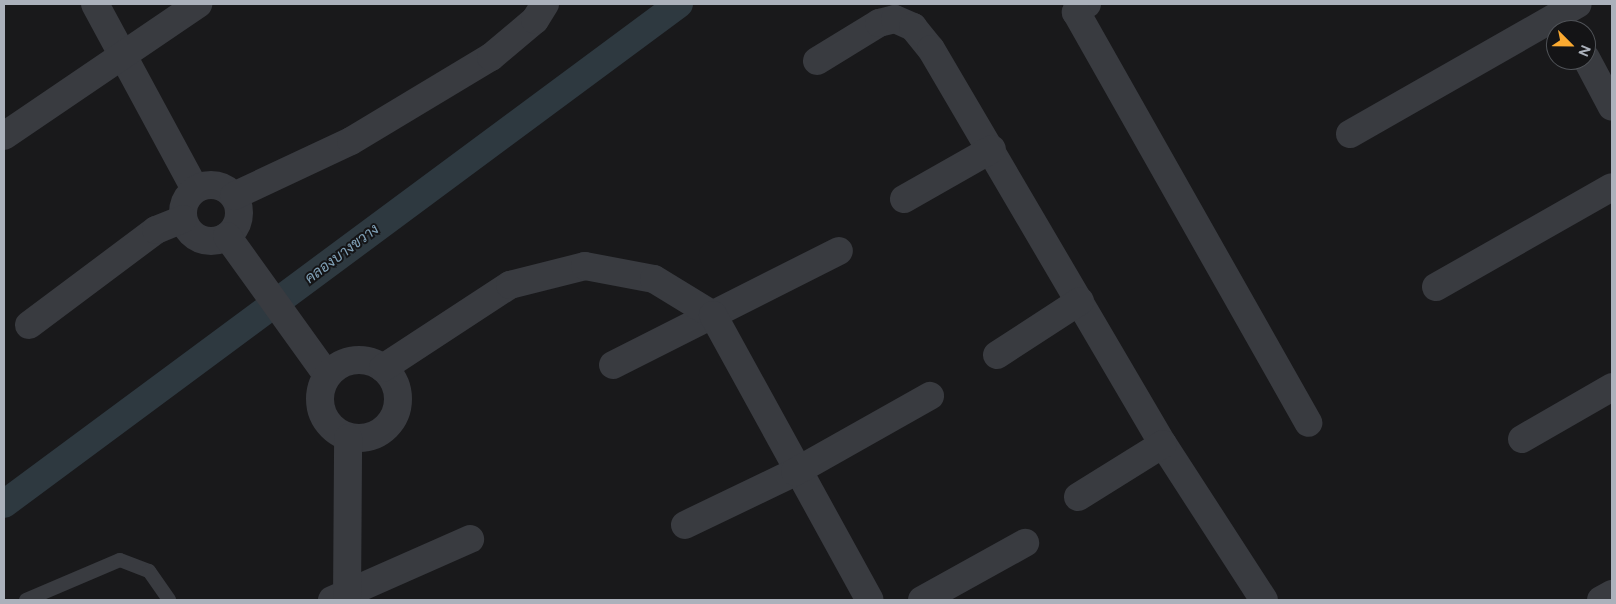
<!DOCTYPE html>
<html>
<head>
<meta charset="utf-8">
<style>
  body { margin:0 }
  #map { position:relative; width:1616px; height:604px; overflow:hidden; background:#19191b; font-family:Figtree,Sarabun,sans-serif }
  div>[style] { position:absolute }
  .canal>* { height:28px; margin:-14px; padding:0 14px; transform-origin:14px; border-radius:14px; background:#2e3940 }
  .service>* { height:14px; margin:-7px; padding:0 7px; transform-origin:7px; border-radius:7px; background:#393b40 }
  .minor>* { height:28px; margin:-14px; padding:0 14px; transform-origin:14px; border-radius:14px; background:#393b40 }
  .minor>.ring { margin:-14px; padding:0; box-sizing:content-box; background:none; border:28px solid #393b40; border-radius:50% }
  span { translate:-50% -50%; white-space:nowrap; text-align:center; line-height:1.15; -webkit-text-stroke:4px #141416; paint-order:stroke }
  .water-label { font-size:15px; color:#80a1b7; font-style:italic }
  .frame { position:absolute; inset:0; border:5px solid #abb1bb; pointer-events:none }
  .north { position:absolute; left:1546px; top:20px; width:50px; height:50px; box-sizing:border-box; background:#141416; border:1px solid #505358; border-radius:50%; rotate:113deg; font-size:14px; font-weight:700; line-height:20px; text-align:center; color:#abb1bb }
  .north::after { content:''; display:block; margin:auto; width:18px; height:22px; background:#fbaa31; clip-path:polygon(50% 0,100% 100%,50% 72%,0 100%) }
</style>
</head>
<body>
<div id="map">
  <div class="canal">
    <i style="left:4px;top:504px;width:840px;rotate:-36.53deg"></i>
  </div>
  <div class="service">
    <i style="left:26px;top:600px;width:102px;rotate:-23.1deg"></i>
    <i style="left:120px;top:560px;width:31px;rotate:21deg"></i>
    <i style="left:149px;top:571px;width:35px;rotate:55deg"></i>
  </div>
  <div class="minor">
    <i style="left:95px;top:4px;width:210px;rotate:61.6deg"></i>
    <i style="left:1087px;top:4px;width:14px;rotate:144deg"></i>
    <i style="left:1076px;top:12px;width:472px;rotate:60.5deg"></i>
    <i style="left:1586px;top:58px;width:55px;rotate:62deg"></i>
    <i style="left:817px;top:61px;width:73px;rotate:-31.5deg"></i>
    <i style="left:879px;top:23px;width:16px;rotate:-14deg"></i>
    <i style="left:895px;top:19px;width:20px;rotate:24deg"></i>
    <i style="left:913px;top:27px;width:28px;rotate:51deg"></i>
    <i style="left:931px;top:49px;width:458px;rotate:59.6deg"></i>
    <i style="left:1163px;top:444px;width:186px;rotate:57.1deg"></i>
    <i style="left:1350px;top:134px;width:262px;rotate:-29.7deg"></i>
    <i style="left:4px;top:136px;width:235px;rotate:-34.2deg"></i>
    <i class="ring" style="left:183px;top:185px;width:28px;height:28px"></i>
    <i style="left:234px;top:196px;width:129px;rotate:-25.2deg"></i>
    <i style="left:351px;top:141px;width:163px;rotate:-31deg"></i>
    <i style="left:491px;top:57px;width:57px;rotate:-40.1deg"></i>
    <i style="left:535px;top:20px;width:19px;rotate:-58deg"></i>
    <i style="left:904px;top:199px;width:101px;rotate:-29.6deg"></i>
    <i style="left:227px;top:236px;width:171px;rotate:54.3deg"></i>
    <i style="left:1436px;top:287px;width:202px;rotate:-29.6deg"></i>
    <i style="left:29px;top:325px;width:159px;rotate:-36.8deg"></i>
    <i style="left:156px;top:230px;width:29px;rotate:-22deg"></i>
    <i style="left:997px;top:355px;width:99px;rotate:-33deg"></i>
    <i class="ring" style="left:320px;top:360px;width:50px;height:50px"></i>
    <i style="left:613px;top:365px;width:253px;rotate:-26.8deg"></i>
    <i style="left:383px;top:368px;width:152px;rotate:-33.2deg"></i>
    <i style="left:510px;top:285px;width:77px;rotate:-14.2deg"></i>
    <i style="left:585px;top:266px;width:70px;rotate:10.7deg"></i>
    <i style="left:654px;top:279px;width:69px;rotate:31.4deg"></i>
    <i style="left:713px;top:315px;width:325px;rotate:61.2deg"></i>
    <i style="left:1522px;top:439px;width:104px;rotate:-30deg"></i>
    <i style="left:1078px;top:497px;width:100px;rotate:-31.9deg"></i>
    <i style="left:685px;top:525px;width:122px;rotate:-25.7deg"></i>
    <i style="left:795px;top:472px;width:155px;rotate:-29.4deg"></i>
    <i style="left:332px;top:600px;width:151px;rotate:-23.8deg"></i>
    <i style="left:347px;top:600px;width:162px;rotate:-89.6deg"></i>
    <i style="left:922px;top:600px;width:118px;rotate:-29deg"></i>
    <i style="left:1601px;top:600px;width:13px;rotate:-29deg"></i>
  </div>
  <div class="water-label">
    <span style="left:342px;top:254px;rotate:-37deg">คลองบางขวาง</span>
  </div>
  <div class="frame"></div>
  <div class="north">N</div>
</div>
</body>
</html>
